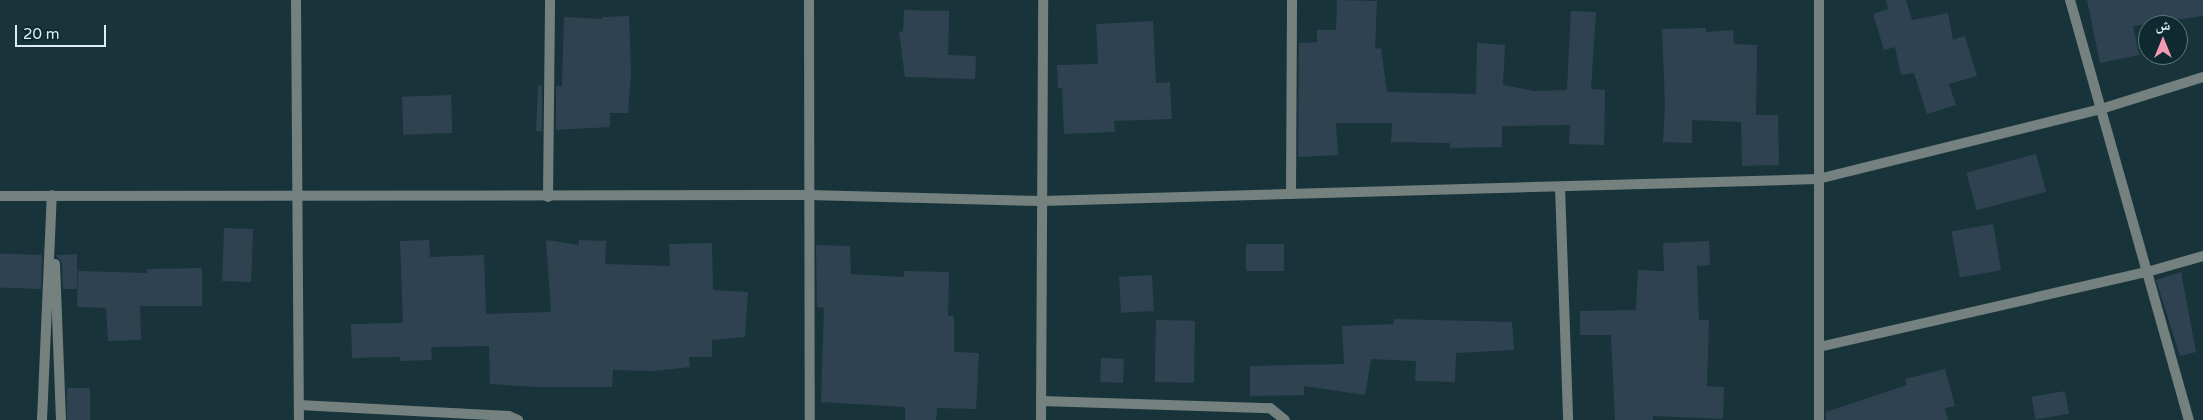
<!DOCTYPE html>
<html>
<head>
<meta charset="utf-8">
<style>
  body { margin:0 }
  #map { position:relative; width:2203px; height:420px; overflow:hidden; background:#18343a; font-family:"Varela Round","Noto Naskh Arabic",sans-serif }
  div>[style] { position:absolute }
  .building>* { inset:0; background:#2f4251; transform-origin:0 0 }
  .minor>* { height:10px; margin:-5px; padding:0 5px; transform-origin:5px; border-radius:5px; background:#74817e }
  span { translate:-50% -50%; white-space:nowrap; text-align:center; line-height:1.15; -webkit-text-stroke:4px #0e2a30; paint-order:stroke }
  .north { position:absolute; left:2138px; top:15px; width:50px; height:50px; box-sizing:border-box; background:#0e2a30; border:1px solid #61787d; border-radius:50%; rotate:0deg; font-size:14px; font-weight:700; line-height:20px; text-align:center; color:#ddedf1 }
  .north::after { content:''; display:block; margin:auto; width:18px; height:22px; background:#f29ab0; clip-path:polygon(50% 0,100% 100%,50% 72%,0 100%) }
  .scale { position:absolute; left:15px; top:25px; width:91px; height:22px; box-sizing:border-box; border:2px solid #ddedf1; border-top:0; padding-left:6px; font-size:15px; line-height:18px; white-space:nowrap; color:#ddedf1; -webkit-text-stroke:4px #0e2a30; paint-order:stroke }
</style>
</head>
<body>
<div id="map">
  <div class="building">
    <i style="clip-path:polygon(1337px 0,1377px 1px,1375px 49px,1381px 48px,1387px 92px,1476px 94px,1477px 43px,1505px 45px,1503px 85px,1535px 91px,1567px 90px,1571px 11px,1596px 12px,1591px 89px,1605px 90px,1604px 145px,1569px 144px,1570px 125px,1502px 126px,1502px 147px,1450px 148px,1450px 143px,1391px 142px,1392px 123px,1336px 123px,1338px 155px,1298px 157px,1299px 43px,1317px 42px,1317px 30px,1336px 30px)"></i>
    <i style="clip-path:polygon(1886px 0,1906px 0,1912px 20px,1948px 13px,1953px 40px,1965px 36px,1977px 76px,1949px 84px,1956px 105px,1927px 114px,1914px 73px,1901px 75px,1895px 47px,1884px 50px,1873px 14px,1888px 9px)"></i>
    <i style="clip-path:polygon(2087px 0,2203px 0,2203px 16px,2133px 26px,2139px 55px,2100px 63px)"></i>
    <i style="clip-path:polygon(904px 10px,949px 11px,948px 55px,976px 56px,975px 79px,905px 77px,899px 32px,903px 31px)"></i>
    <i style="clip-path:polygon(629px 16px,631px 72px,628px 113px,610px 113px,610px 127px,556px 130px,556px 86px,562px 86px,564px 17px,602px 19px,602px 17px)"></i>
    <i style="clip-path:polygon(1153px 21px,1156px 83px,1170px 82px,1172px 119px,1114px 121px,1115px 132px,1064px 134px,1062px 88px,1058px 88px,1057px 65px,1098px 64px,1096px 24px)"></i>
    <i style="clip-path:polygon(1706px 28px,1706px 32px,1733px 30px,1734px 44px,1757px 45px,1756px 115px,1778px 115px,1779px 165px,1742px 166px,1741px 122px,1692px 120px,1692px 143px,1663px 142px,1665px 105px,1662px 29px)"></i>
    <i style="clip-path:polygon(538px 85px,542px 86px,542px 131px,536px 131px)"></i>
    <i style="left:451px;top:95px;width:38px;height:49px;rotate:88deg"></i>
    <i style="left:2036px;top:154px;width:39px;height:72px;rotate:75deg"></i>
    <i style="left:1993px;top:224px;width:47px;height:42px;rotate:80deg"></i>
    <i style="left:224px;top:228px;width:29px;height:53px;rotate:2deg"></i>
    <i style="clip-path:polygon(429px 240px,430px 257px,484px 255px,486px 314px,551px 312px,546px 240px,579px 245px,579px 240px,606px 241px,605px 264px,670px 266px,669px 244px,712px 243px,713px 290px,748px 292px,745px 337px,712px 340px,712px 357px,689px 357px,690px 367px,655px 371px,613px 370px,612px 387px,536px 387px,490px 384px,489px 346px,431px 347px,432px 360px,400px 361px,400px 357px,352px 358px,351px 324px,403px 323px,400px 241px)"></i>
    <i style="clip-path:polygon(1709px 241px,1710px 265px,1697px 266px,1699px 320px,1709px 320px,1707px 386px,1724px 387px,1723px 419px,1653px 416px,1653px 420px,1615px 420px,1611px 335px,1580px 335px,1580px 311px,1636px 310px,1638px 270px,1664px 271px,1663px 243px)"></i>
    <i style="left:1284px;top:244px;width:27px;height:38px;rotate:90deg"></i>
    <i style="clip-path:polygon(816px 245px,850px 246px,851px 274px,904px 277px,904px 271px,949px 272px,948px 316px,954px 316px,954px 352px,979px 353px,976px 409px,937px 408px,936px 420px,905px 420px,905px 407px,821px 402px,824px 308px,817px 307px)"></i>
    <i style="clip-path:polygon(77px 254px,77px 289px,63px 289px,62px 263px,56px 255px)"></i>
    <i style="left:42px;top:255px;width:34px;height:42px;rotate:92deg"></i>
    <i style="clip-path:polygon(202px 268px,202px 306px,140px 306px,141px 340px,108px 341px,106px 308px,77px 307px,78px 271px,147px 273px,147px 269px)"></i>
    <i style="clip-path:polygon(2181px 272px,2196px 352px,2180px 356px,2156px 280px)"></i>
    <i style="left:1152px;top:275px;width:36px;height:33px;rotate:87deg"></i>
    <i style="clip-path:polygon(1394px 319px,1512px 322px,1514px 350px,1456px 353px,1455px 382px,1415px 381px,1416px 361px,1371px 359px,1365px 395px,1304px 386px,1304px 395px,1250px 396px,1250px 366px,1344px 364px,1342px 326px,1394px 324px)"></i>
    <i style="left:1156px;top:320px;width:39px;height:62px;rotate:1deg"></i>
    <i style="left:1101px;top:358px;width:23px;height:24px;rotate:2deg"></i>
    <i style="clip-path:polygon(1945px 369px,1955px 406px,1945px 408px,1948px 420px,1826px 420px,1826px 412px,1907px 385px,1905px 379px)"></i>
    <i style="left:67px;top:388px;width:23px;height:32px"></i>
    <i style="left:2065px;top:391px;width:23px;height:34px;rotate:80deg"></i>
  </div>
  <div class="minor">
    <i style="left:296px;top:0;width:420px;rotate:89.6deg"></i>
    <i style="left:809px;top:0;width:420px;rotate:89.9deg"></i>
    <i style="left:2070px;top:0;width:437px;rotate:74.2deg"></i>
    <i style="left:1560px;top:187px;width:233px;rotate:88deg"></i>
    <i style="left:1291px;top:194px;width:194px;rotate:-89.7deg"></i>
    <i style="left:0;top:196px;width:809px;rotate:-0.07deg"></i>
    <i style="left:809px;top:195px;width:233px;rotate:1.5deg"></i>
    <i style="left:1042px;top:201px;width:776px;rotate:-1.62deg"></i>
    <i style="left:1818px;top:179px;width:292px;rotate:-13.9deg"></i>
    <i style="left:2101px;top:109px;width:107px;rotate:-17.4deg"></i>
    <i style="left:548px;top:197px;width:197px;rotate:-89.4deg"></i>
    <i style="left:55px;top:264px;width:156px;rotate:87.8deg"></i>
    <i style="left:1819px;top:347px;width:336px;rotate:-12.9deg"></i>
    <i style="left:2147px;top:272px;width:58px;rotate:-15.9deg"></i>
    <i style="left:1041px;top:401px;width:229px;rotate:1.8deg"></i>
    <i style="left:1270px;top:408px;width:19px;rotate:39deg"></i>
    <i style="left:299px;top:405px;width:210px;rotate:3deg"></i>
    <i style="left:509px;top:416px;width:10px;rotate:24deg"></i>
    <i style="left:42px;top:420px;width:225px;rotate:-87.5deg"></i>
    <i style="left:1041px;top:420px;width:420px;rotate:-89.7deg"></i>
    <i style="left:1819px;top:420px;width:420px;rotate:-90deg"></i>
  </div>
  <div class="north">ش</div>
  <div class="scale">20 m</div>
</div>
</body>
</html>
